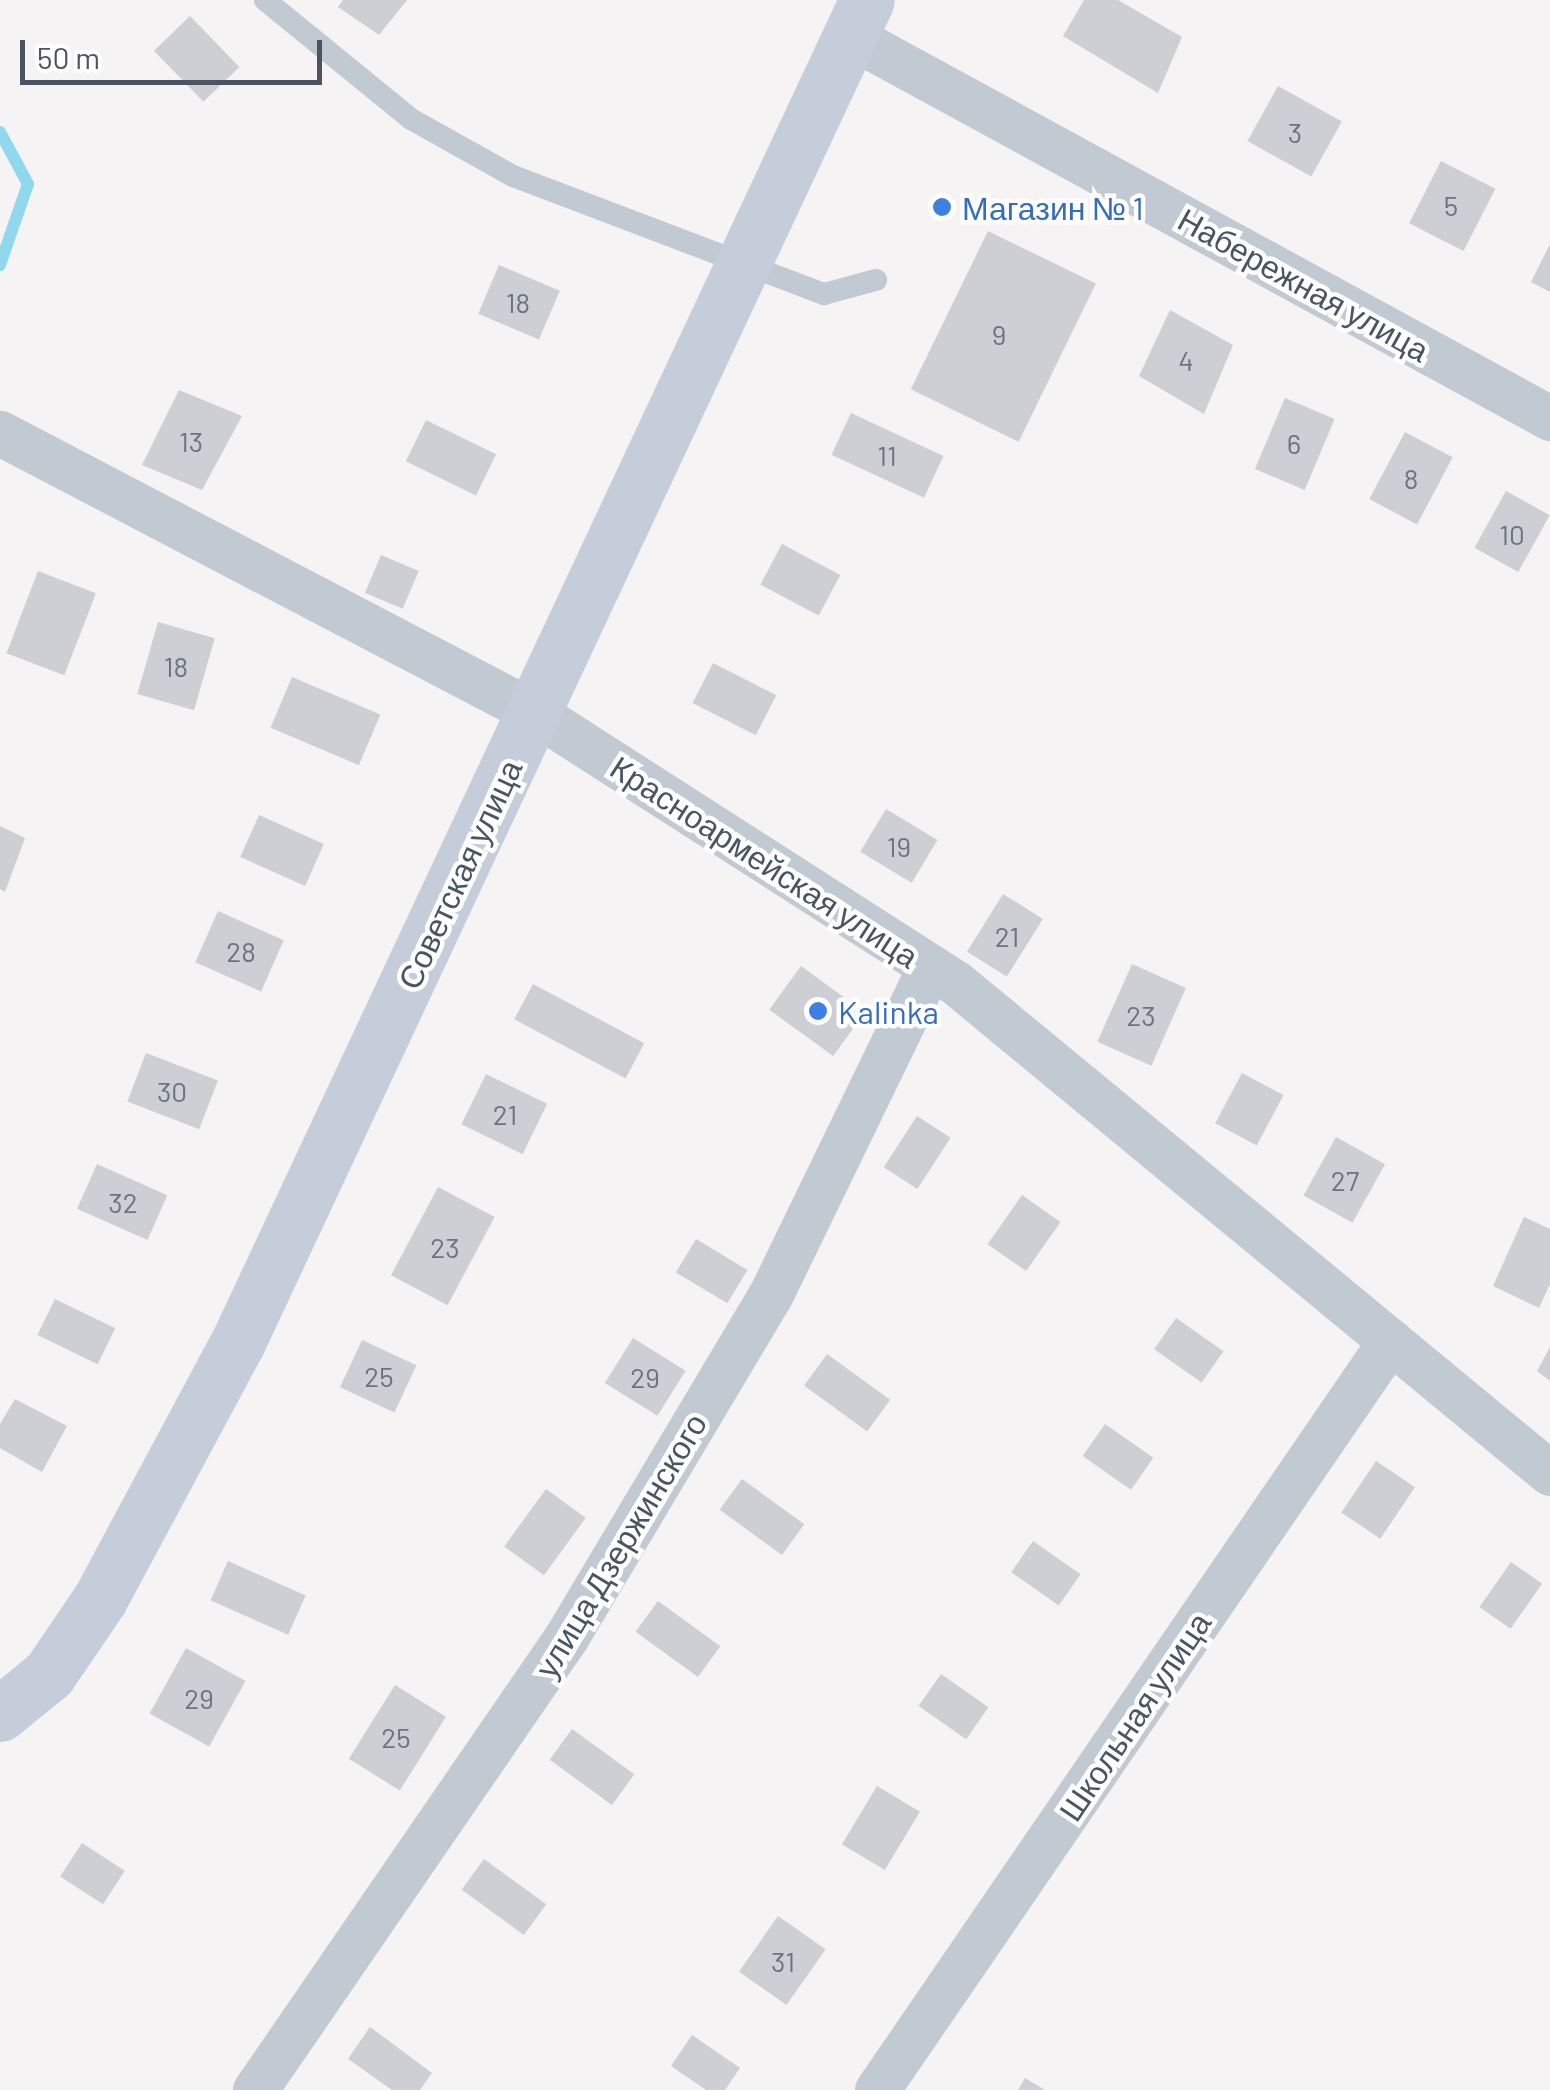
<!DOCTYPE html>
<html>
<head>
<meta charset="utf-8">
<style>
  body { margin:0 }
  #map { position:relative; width:1550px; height:2090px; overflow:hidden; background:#f5f3f3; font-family:Barlow,sans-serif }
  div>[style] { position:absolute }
  .stream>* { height:12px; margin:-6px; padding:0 6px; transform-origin:6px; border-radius:6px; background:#90d8ed }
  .building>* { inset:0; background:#cdcfd5; transform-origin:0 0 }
  .lane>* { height:22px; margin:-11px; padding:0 11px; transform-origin:11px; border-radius:11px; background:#c1c9d2 }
  .street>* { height:45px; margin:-22.5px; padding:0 22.5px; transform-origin:22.5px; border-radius:22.5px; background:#c1c9d2 }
  .secondary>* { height:55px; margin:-27.5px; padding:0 27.5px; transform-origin:27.5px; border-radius:27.5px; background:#c4cdd9 }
  .dots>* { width:28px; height:28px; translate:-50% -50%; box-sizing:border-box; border:5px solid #fff; border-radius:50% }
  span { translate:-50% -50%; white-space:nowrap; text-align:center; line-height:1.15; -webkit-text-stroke:9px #fff; paint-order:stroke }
  .number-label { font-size:28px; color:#6b747e }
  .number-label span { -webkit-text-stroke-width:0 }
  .shop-label { font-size:32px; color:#366cbe }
  .left { translate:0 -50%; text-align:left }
  .street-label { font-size:32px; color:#4a5561 }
  .scale { position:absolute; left:20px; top:40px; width:302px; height:45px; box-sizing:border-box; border:5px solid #4a5561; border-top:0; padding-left:12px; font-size:30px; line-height:35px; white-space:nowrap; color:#4a5561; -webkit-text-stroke:8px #fff; paint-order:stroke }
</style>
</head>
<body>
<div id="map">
  <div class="stream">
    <i style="left:0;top:132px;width:59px;rotate:61.7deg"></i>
    <i style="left:28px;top:184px;width:86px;rotate:109.1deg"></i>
  </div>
  <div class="building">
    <i style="clip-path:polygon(343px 0,407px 0,379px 35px,338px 7px)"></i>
    <i style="clip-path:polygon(1084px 0,1118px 0,1182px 37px,1158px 93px,1063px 36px)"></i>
    <i style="left:190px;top:16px;width:71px;height:50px;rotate:46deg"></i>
    <i style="left:1278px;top:86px;width:73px;height:63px;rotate:29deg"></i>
    <i style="left:1441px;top:161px;width:61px;height:70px;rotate:27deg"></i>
    <i style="left:988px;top:231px;width:120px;height:176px;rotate:26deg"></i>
    <i style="clip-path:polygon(1550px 244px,1550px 292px,1531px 282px)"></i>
    <i style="left:499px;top:265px;width:66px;height:53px;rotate:23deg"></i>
    <i style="clip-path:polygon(1170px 310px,1233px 345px,1204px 414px,1139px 376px)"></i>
    <i style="clip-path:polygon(179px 390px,242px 416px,202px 490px,142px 465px)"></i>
    <i style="left:1285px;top:398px;width:54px;height:77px;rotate:23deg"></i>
    <i style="left:851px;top:413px;width:102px;height:46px;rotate:25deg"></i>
    <i style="left:426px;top:420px;width:78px;height:46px;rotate:26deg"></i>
    <i style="left:1405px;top:432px;width:54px;height:76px;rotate:28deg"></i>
    <i style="left:1506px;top:491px;width:50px;height:65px;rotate:29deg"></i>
    <i style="left:782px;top:544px;width:66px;height:46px;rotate:28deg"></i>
    <i style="left:381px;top:555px;width:41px;height:41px;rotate:23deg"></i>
    <i style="left:38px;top:571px;width:62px;height:88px;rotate:21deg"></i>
    <i style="left:158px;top:622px;width:59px;height:75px;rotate:16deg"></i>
    <i style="left:713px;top:663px;width:71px;height:45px;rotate:27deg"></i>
    <i style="left:292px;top:677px;width:96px;height:55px;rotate:23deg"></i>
    <i style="left:886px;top:809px;width:60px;height:50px;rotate:31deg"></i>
    <i style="left:259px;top:815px;width:71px;height:46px;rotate:24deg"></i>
    <i style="clip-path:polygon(0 826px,25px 838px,5px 892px,0 889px)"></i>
    <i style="left:1003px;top:894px;width:47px;height:68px;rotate:32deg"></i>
    <i style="left:218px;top:911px;width:72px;height:56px;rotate:24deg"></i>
    <i style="left:1132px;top:964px;width:59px;height:85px;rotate:24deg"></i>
    <i style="left:801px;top:966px;width:79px;height:54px;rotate:36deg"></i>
    <i style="left:533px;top:984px;width:126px;height:40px;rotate:28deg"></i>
    <i style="left:146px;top:1053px;width:77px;height:52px;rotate:21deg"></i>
    <i style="left:1242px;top:1073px;width:47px;height:57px;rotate:28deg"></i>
    <i style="left:486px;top:1074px;width:68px;height:56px;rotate:26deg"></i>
    <i style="left:917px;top:1116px;width:40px;height:61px;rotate:33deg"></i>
    <i style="left:1336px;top:1137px;width:56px;height:67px;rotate:29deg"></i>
    <i style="left:97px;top:1164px;width:77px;height:49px;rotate:24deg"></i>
    <i style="left:438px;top:1187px;width:64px;height:100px;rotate:28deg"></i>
    <i style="left:1022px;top:1195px;width:47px;height:60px;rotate:35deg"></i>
    <i style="clip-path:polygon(1524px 1217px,1550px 1229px,1550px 1284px,1539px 1308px,1493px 1286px)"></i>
    <i style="left:696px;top:1239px;width:60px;height:39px;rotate:31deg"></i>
    <i style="left:55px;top:1299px;width:67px;height:40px;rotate:26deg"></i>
    <i style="left:1176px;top:1318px;width:58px;height:38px;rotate:35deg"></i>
    <i style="left:633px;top:1338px;width:62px;height:53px;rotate:32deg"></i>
    <i style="left:362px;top:1340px;width:60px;height:52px;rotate:25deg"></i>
    <i style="clip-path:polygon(1550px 1347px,1550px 1381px,1537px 1371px)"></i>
    <i style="left:827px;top:1354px;width:78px;height:39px;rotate:36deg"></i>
    <i style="clip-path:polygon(15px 1399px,67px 1426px,42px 1472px,0 1448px,0 1424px)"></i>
    <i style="left:1105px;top:1424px;width:59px;height:39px;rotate:35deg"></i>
    <i style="left:1376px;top:1461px;width:47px;height:62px;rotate:34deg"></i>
    <i style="left:742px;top:1479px;width:77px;height:38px;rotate:36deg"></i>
    <i style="left:546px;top:1489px;width:49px;height:71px;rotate:36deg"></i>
    <i style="left:1033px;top:1541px;width:58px;height:38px;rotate:35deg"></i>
    <i style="left:228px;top:1561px;width:85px;height:43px;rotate:24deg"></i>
    <i style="left:1511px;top:1562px;width:38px;height:55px;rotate:35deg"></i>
    <i style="left:658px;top:1601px;width:77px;height:38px;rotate:36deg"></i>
    <i style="left:186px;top:1648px;width:68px;height:75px;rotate:29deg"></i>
    <i style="left:941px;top:1674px;width:58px;height:39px;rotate:35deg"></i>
    <i style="left:395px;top:1685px;width:60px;height:87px;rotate:32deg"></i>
    <i style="left:572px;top:1729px;width:77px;height:38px;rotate:36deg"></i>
    <i style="left:877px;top:1786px;width:50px;height:68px;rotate:31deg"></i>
    <i style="left:82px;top:1843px;width:51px;height:40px;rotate:33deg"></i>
    <i style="left:484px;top:1859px;width:77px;height:38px;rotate:36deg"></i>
    <i style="left:778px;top:1916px;width:58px;height:68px;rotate:35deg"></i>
    <i style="clip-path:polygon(370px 2027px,432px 2073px,420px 2090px,392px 2090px,348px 2059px)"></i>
    <i style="clip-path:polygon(692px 2035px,740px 2068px,725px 2090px,706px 2090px,671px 2066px)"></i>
    <i style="clip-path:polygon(1025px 2078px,1045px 2090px,1018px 2090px)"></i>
  </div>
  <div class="lane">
    <i style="left:265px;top:0;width:188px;rotate:39.2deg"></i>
    <i style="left:411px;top:119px;width:117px;rotate:29.2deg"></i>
    <i style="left:513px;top:176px;width:333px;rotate:20.8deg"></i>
    <i style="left:824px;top:294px;width:54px;rotate:-15.1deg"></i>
  </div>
  <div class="street">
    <i style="left:848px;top:35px;width:800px;rotate:28.62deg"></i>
    <i style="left:0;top:433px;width:604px;rotate:27.63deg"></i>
    <i style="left:535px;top:713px;width:500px;rotate:32.67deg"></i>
    <i style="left:956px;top:983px;width:770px;rotate:39.52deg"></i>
    <i style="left:255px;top:2090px;width:551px;rotate:-55.5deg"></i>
    <i style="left:567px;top:1636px;width:396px;rotate:-59.2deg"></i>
    <i style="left:770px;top:1296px;width:366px;rotate:-64.1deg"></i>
    <i style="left:877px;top:2090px;width:908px;rotate:-55.59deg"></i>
  </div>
  <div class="secondary">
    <i style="left:0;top:1714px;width:63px;rotate:-39.2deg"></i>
    <i style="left:49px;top:1674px;width:91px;rotate:-55.8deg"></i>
    <i style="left:100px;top:1599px;width:289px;rotate:-61.8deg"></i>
    <i style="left:237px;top:1344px;width:1484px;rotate:-64.89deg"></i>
  </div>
  <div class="dots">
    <i style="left:942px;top:207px;background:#3f7fe0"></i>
    <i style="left:818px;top:1011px;background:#3f7fe0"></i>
  </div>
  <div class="number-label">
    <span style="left:1295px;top:132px">3</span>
    <span style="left:1451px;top:205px">5</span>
    <span style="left:518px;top:302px">18</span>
    <span style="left:999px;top:334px">9</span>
    <span style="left:1186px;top:360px">4</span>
    <span style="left:191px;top:441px">13</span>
    <span style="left:1294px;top:443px">6</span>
    <span style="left:887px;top:455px">11</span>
    <span style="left:1411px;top:478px">8</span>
    <span style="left:1512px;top:534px">10</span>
    <span style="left:176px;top:666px">18</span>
    <span style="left:899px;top:846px">19</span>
    <span style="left:1007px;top:936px">21</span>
    <span style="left:241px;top:951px">28</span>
    <span style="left:1141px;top:1015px">23</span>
    <span style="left:172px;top:1091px">30</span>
    <span style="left:505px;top:1114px">21</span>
    <span style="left:1345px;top:1180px">27</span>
    <span style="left:123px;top:1202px">32</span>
    <span style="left:445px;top:1247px">23</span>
    <span style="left:379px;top:1376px">25</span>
    <span style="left:645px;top:1377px">29</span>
    <span style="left:199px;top:1698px">29</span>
    <span style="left:396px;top:1737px">25</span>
    <span style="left:783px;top:1961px">31</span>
  </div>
  <div class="shop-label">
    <span class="left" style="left:962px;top:207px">Магазин № 1</span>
    <span class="left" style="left:838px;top:1011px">Kalinka</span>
  </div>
  <div class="street-label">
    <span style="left:1304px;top:284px;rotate:29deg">Набережная улица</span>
    <span style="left:765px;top:861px;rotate:33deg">Красноармейская улица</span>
    <span style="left:459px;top:874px;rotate:-65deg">Советская улица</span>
    <span style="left:620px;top:1545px;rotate:-59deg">улица Дзержинского</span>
    <span style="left:1134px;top:1716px;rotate:-56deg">Школьная улица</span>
  </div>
  <div class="scale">50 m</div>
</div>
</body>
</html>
